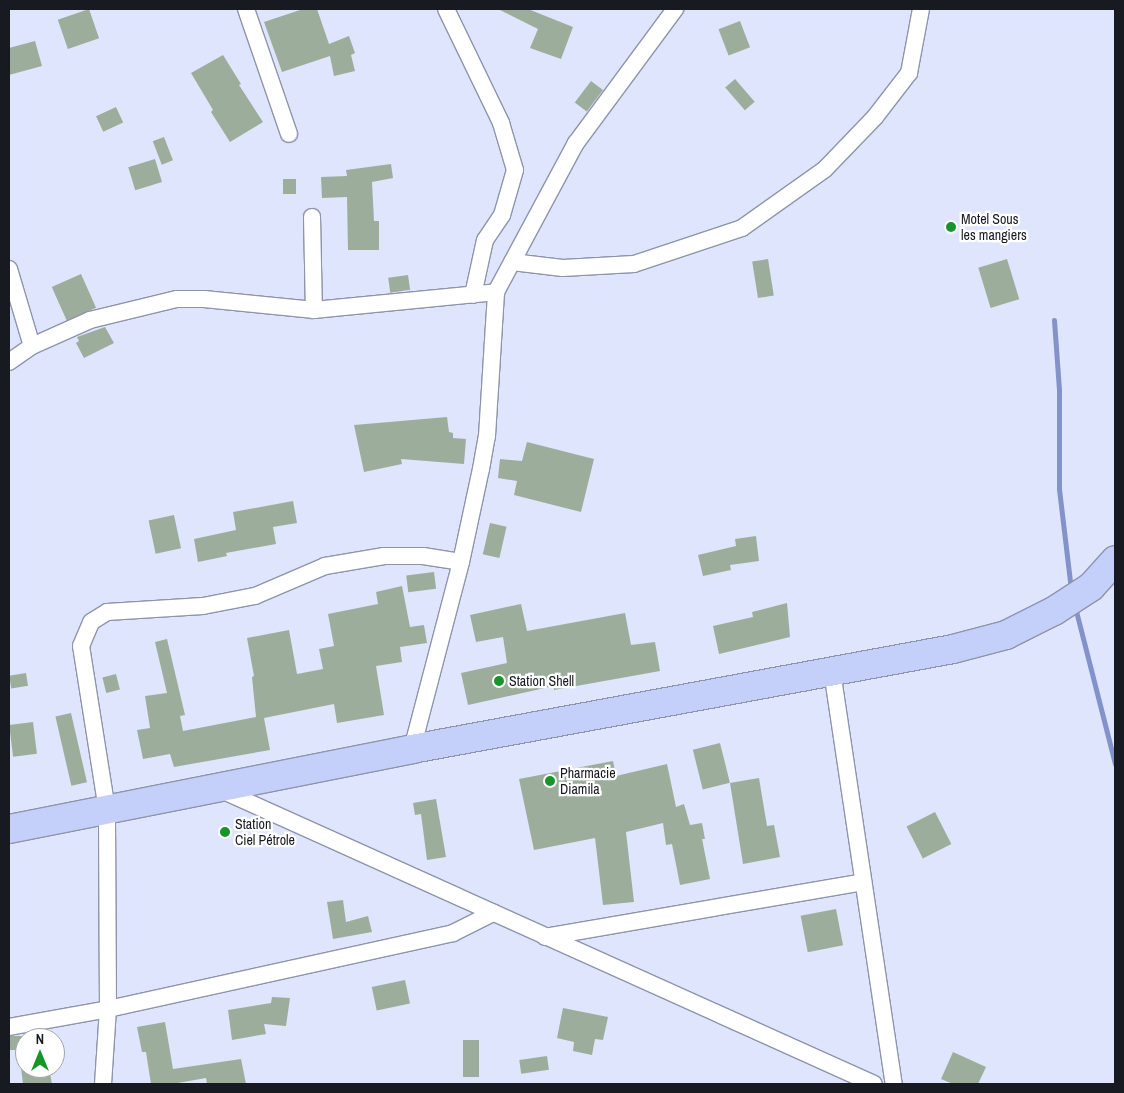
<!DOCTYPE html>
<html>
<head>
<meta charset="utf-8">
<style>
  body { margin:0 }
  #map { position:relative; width:1124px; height:1093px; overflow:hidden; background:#dee5fd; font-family:"Archivo Narrow",sans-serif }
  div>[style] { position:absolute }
  .stream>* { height:5px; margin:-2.5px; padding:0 2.5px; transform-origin:2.5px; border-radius:2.5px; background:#8492ca }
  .building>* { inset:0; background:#9cae9b; transform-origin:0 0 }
  .roads { filter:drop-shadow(1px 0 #8e94ab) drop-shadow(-1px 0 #8e94ab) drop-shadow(0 1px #8e94ab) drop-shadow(0 -1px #8e94ab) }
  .street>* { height:16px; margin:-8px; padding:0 8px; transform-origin:8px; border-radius:8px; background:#fff }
  .highway>* { height:28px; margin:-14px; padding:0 14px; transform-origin:14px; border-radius:14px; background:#c5d0fa }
  .dots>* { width:14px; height:14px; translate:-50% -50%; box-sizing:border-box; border:2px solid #fff; border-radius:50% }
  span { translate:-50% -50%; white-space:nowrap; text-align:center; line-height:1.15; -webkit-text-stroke:4.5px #fff; paint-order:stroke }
  .poi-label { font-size:14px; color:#181a22 }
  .left { translate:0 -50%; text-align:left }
  .frame { position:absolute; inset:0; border:10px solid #181a22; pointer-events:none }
  .north { position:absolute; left:15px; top:1028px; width:50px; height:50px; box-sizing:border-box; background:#fff; border:1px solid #a3a3a7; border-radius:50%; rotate:0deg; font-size:14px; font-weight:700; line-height:20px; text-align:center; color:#181a22 }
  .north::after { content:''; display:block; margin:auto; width:18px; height:22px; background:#169629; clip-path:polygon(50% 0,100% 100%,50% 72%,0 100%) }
</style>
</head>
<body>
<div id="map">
  <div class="stream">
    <i style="left:1054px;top:320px;width:70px;rotate:85.9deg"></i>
    <i style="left:1059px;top:390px;width:99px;rotate:90deg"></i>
    <i style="left:1059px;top:489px;width:101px;rotate:83.2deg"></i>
    <i style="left:1075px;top:607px;width:162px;rotate:75.7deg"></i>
  </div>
  <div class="building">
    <i style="left:89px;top:9px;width:31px;height:33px;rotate:71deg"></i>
    <i style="clip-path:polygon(303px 9px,317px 9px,329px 44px,349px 36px,355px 53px,351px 55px,355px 71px,334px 76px,330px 56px,282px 72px,264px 22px)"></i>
    <i style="clip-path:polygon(498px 9px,528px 9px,573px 27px,561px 59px,530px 48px,538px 29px)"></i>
    <i style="left:740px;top:21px;width:28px;height:23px;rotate:69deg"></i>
    <i style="clip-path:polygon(35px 41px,42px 66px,9px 75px,9px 48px)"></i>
    <i style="clip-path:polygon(223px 55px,241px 84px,239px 85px,263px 122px,230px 142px,211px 112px,213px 110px,191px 73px)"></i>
    <i style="left:735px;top:79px;width:30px;height:13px;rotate:49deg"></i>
    <i style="left:591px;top:81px;width:15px;height:27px;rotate:37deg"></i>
    <i style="left:116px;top:107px;width:17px;height:22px;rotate:65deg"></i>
    <i style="left:164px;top:137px;width:25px;height:12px;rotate:69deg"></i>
    <i style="left:155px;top:159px;width:24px;height:28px;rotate:73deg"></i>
    <i style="clip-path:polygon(391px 164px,393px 178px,372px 182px,374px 221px,379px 221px,379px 250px,348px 250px,347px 197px,322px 198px,321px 177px,347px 176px,346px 170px)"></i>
    <i style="left:296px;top:179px;width:15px;height:13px;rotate:90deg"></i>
    <i style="left:768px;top:259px;width:37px;height:16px;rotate:81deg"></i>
    <i style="left:1007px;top:259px;width:42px;height:30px;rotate:73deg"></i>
    <i style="left:81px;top:274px;width:37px;height:32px;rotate:66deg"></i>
    <i style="left:408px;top:275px;width:15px;height:20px;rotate:82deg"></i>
    <i style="clip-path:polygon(105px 327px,114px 343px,84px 358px,76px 343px,79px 341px,77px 337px)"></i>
    <i style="clip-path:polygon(447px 417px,449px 432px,453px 433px,453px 438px,466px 439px,464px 464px,401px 459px,402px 464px,364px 472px,354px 425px)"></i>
    <i style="clip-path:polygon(527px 442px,594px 459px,581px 512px,514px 495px,517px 481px,498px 478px,500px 459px,522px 461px)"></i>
    <i style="clip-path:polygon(293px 501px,297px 523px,273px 527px,276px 544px,226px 553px,227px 556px,198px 562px,194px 539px,236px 530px,233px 512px)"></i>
    <i style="left:174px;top:515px;width:34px;height:26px;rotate:78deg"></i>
    <i style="left:490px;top:523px;width:17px;height:32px;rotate:13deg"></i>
    <i style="clip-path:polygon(756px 536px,759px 561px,730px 565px,731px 570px,703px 576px,698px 555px,736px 546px,735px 539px)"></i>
    <i style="left:434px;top:572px;width:17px;height:28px;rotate:83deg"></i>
    <i style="clip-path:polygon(402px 586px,410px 627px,424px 625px,427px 643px,400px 647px,402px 662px,376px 666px,384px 715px,337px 723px,334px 704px,264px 718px,270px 750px,174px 767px,170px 754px,143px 759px,137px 730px,150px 728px,145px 696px,167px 693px,155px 642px,167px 639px,185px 715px,180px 716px,183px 731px,256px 717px,252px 677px,254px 676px,247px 638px,289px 630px,297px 674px,323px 669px,319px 649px,334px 646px,328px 614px,378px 604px,376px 592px)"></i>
    <i style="clip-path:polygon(787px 603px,790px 637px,719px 654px,713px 626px,753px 617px,752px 612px)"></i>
    <i style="clip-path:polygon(521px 604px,527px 631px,625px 613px,631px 645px,655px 642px,660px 671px,554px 690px,554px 686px,468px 705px,461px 673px,507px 663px,503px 637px,476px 642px,470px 615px)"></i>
    <i style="left:26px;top:673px;width:13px;height:17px;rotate:81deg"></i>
    <i style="left:116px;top:674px;width:16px;height:14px;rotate:76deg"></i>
    <i style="left:71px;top:713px;width:71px;height:16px;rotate:77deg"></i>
    <i style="left:33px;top:722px;width:32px;height:24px;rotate:83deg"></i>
    <i style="left:720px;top:743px;width:41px;height:28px;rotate:76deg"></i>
    <i style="clip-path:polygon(613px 761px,616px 776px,667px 764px,676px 807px,684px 804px,690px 825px,702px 823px,705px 839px,702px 839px,710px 879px,680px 885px,672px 844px,666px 845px,663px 823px,626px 832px,634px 902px,603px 905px,595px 838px,534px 850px,519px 779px)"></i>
    <i style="clip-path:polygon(759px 778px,767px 826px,774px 825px,780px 857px,743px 864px,730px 783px)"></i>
    <i style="clip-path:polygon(436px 799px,446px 857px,427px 860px,421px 814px,415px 815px,413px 803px)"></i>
    <i style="left:935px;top:812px;width:36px;height:32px;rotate:63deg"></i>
    <i style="clip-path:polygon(343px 900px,346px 922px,368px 916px,372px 932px,333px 939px,327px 902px)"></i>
    <i style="left:836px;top:909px;width:37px;height:36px;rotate:79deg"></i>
    <i style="left:405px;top:980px;width:24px;height:34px;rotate:78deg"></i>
    <i style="clip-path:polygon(272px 997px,290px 998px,286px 1026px,264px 1024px,266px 1034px,232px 1040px,228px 1010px,271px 1003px)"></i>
    <i style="clip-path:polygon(563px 1008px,608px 1017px,603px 1040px,595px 1039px,592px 1055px,573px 1051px,574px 1042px,557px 1038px)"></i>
    <i style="clip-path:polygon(165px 1022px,173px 1069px,241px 1059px,246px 1084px,207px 1084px,206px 1078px,172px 1084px,151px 1084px,146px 1052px,142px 1052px,137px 1027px)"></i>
    <i style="left:25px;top:1036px;width:14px;height:15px;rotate:90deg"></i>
    <i style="left:463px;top:1040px;width:16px;height:37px"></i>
    <i style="clip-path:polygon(953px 1052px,986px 1067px,978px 1084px,953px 1084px,941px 1079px)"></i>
    <i style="left:547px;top:1056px;width:14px;height:28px;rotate:82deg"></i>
    <i style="clip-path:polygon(21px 1068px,49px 1068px,52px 1084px,23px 1084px)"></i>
  </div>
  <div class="roads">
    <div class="street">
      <i style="left:246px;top:9px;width:132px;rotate:71deg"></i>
      <i style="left:446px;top:9px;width:127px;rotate:64.2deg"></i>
      <i style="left:501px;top:123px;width:49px;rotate:73.4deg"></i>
      <i style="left:515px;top:170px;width:47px;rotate:106.1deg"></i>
      <i style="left:502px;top:215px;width:30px;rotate:124deg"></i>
      <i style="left:485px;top:240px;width:56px;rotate:102.3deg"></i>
      <i style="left:312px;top:217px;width:93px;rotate:88.8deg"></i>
      <i style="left:512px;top:262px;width:51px;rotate:6.7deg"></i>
      <i style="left:563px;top:268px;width:71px;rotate:-3.2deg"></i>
      <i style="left:634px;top:264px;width:114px;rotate:-18.4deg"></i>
      <i style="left:742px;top:228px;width:102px;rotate:-35.4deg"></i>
      <i style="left:825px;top:169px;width:72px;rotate:-46.1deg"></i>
      <i style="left:875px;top:117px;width:56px;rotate:-52.3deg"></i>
      <i style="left:909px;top:73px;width:65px;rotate:-79.4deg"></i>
      <i style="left:9px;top:269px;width:80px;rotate:73.4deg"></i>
      <i style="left:9px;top:362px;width:28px;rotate:-35deg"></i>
      <i style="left:32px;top:346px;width:64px;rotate:-24.1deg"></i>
      <i style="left:90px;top:320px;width:89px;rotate:-13.6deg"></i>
      <i style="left:177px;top:299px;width:27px"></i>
      <i style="left:204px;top:299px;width:111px;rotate:5.7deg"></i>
      <i style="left:314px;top:310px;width:183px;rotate:-5.6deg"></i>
      <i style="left:832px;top:671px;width:418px;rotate:81.5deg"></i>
      <i style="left:412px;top:749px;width:193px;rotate:-75.3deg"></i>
      <i style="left:461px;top:562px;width:95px;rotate:-77.9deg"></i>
      <i style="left:481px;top:469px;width:34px;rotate:-80deg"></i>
      <i style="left:487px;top:436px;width:144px;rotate:-86.4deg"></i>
      <i style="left:496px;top:292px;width:169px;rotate:-61.8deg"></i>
      <i style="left:576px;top:143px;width:167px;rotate:-53.5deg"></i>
      <i style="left:219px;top:789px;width:718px;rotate:24.25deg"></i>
      <i style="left:545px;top:937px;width:323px;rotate:-9.8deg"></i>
      <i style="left:9px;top:1027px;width:101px;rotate:-10.3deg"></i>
      <i style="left:108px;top:1009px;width:353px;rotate:-12.4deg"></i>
      <i style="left:453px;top:933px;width:45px;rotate:-26.6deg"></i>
      <i style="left:103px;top:1084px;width:75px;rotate:-86.2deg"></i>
      <i style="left:108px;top:1009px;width:199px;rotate:-90.3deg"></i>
      <i style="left:107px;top:810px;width:166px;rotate:-99deg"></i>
      <i style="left:81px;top:646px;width:26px;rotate:-67deg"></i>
      <i style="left:91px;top:622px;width:19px;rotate:-32deg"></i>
      <i style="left:107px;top:612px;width:96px;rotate:-3.6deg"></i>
      <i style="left:203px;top:606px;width:53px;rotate:-10.9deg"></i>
      <i style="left:255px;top:596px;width:76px;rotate:-23.2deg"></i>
      <i style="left:325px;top:566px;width:60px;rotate:-9.6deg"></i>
      <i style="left:384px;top:556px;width:39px"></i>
      <i style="left:423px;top:556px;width:38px;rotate:9deg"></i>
    </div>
    <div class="highway">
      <i style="left:9px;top:829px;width:411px;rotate:-11.2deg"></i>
      <i style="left:412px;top:749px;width:550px;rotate:-10.47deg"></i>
      <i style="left:953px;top:649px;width:55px;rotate:-14.8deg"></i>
      <i style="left:1006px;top:635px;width:54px;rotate:-26.6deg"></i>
      <i style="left:1054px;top:611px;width:44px;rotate:-33deg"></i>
      <i style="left:1091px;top:587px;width:36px;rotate:-48deg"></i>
    </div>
  </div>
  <div class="dots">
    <i style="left:951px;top:227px;background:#169629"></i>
    <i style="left:499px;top:681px;background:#169629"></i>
    <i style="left:550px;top:781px;background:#169629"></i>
    <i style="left:225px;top:832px;background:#169629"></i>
  </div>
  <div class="poi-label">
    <span class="left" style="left:961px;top:227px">Motel Sous<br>les mangiers</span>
    <span class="left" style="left:509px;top:681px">Station Shell</span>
    <span class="left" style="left:560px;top:781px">Pharmacie<br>Diamila</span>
    <span class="left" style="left:235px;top:832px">Station<br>Ciel Pétrole</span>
  </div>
  <div class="frame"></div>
  <div class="north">N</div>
</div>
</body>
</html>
